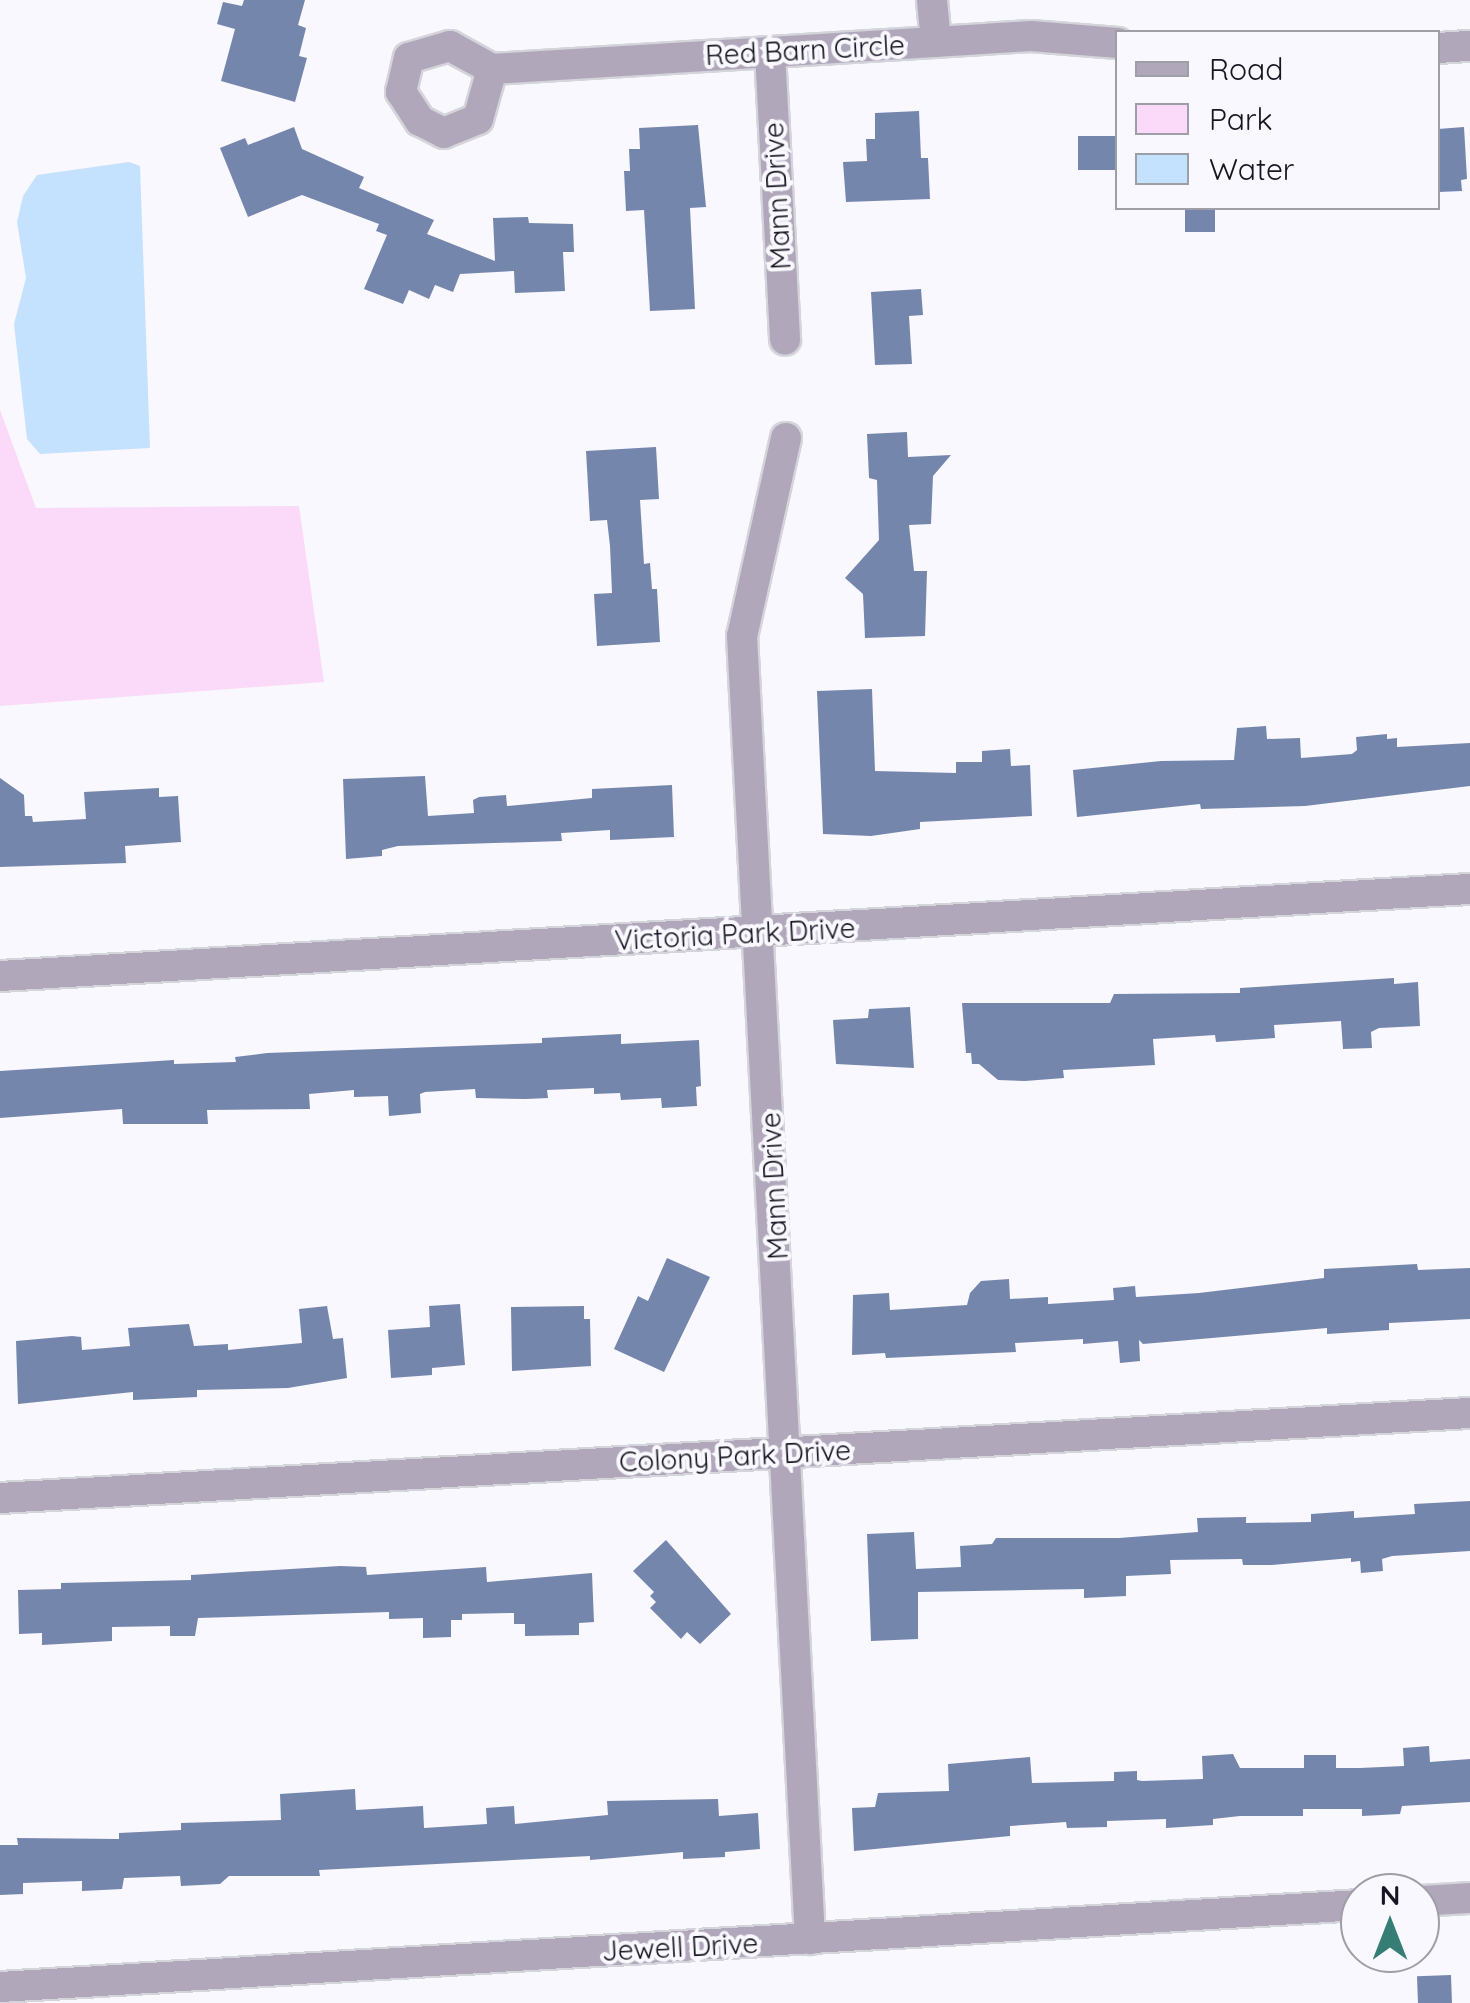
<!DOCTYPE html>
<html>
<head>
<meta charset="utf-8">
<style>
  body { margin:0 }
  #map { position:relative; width:1470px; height:2003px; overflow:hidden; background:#f8f8fe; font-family:Quicksand,sans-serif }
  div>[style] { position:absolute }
  .green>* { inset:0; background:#fad9f9 }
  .water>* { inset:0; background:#c4e2fe }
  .building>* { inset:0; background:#7586ad; transform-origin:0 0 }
  .roads { filter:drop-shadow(2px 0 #d4d4db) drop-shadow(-2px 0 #d4d4db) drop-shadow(0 2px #d4d4db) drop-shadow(0 -2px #d4d4db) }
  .minor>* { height:30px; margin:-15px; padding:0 15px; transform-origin:15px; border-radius:15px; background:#b0a7ba }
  span { translate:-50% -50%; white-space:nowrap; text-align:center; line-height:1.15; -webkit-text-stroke:8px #f8f8fe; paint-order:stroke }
  .street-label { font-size:28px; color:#171622 }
  .legend { position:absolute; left:1115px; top:30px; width:325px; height:180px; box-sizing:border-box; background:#f8f8fe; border:2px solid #9e9ea6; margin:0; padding:12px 18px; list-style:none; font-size:30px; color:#171622 }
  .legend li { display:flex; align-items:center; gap:20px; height:50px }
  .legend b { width:50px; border:2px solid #9e9ea6 }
  .north { position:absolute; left:1340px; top:1873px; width:100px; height:100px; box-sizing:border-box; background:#f8f8fe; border:2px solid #9e9ea6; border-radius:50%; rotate:0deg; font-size:28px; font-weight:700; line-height:40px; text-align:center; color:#171622 }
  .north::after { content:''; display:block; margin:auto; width:35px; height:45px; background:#367d76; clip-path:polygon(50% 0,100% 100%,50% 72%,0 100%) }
</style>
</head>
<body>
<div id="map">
  <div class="green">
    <i style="clip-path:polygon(0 410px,36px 508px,299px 506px,324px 682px,0 706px)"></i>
  </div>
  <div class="water">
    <i style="clip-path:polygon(129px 162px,140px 166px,150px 448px,40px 454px,27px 439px,14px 324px,26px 278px,17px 222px,23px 196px,37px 175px)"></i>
  </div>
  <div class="building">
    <i style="clip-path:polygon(244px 0,305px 0,298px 25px,306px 28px,299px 56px,307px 58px,295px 102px,221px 81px,235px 29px,217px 24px,223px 2px,242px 6px)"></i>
    <i style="clip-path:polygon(919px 111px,921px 158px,928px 158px,930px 199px,846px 202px,843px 162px,867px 161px,866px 139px,875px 139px,875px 113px)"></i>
    <i style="clip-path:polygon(698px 125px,706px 207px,690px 208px,695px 309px,650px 311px,644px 210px,626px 211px,624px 171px,630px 171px,629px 149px,640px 149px,639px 128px)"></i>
    <i style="clip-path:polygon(294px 127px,302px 149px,364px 177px,359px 188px,434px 220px,427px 234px,495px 261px,493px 218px,528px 217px,529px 223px,573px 224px,574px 252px,563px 252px,565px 291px,515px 293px,514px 271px,460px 274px,453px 292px,435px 285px,429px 299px,409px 290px,403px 304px,364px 289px,387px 235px,376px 231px,379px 224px,302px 195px,248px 217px,220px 148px,245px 138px,248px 145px)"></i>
    <i style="clip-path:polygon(1464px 127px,1467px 179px,1461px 180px,1462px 191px,1439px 192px,1438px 129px)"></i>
    <i style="left:1118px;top:136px;width:34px;height:40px;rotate:90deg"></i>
    <i style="left:1185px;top:208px;width:30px;height:24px"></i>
    <i style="clip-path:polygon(921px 289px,923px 315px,909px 316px,912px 364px,875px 365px,871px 292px)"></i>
    <i style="clip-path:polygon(907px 432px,908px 457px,951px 455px,933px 476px,931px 524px,909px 525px,914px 571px,927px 571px,925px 636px,865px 638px,863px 594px,845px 578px,879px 540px,877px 480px,869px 478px,867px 434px)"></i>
    <i style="clip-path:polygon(656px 447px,659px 499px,640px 500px,644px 564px,650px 563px,652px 589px,657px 589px,660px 642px,597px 646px,594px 594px,612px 593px,610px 546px,607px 520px,590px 521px,586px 451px)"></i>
    <i style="clip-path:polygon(872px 689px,875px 771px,956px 773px,956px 762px,982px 762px,982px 751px,1010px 749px,1011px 766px,1030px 765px,1032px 816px,920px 822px,920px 829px,871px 836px,823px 834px,817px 691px)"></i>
    <i style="clip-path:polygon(1266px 726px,1267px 739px,1300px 738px,1301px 758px,1352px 754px,1357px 750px,1356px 737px,1387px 734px,1387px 739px,1397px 738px,1397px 747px,1470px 743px,1470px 786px,1305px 806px,1201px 809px,1200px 804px,1077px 817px,1073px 770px,1161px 761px,1234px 760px,1237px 728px)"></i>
    <i style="clip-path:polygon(425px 776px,428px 816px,474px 813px,473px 800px,479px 797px,506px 795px,507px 806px,592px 798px,592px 789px,672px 785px,674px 837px,610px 840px,610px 830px,561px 833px,562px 841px,398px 846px,382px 850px,382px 856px,346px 859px,343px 779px)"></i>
    <i style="clip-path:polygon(0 778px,24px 795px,25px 816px,32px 816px,33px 822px,86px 819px,84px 792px,159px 788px,159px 797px,178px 796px,181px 842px,125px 846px,126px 863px,0 867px)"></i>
    <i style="clip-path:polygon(1394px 978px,1394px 984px,1418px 982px,1420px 1026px,1379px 1028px,1371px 1032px,1372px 1048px,1343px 1049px,1341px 1021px,1274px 1025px,1275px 1038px,1216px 1042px,1215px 1035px,1153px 1039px,1155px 1065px,1063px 1070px,1064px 1078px,1025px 1081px,998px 1080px,979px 1064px,972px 1064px,971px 1053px,966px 1053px,962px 1003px,1110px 1003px,1114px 994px,1240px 993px,1240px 988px)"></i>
    <i style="clip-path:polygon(910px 1007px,914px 1068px,836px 1064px,833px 1020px,868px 1018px,869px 1009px)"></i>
    <i style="clip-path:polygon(621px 1034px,621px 1044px,699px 1040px,701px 1086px,696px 1087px,697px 1106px,662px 1108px,661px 1098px,621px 1100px,620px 1093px,594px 1094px,594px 1088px,547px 1090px,548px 1098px,526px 1099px,476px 1098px,475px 1089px,425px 1092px,420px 1094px,421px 1113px,389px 1116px,388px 1096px,354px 1097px,354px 1090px,309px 1094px,310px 1109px,207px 1110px,208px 1124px,123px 1124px,122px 1109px,0 1118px,0 1071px,174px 1060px,174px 1064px,236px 1062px,235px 1057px,267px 1053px,542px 1043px,542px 1038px)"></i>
    <i style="clip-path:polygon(667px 1258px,710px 1277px,664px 1372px,614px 1349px,638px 1296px,648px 1301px)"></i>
    <i style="clip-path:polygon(1417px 1264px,1418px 1270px,1470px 1268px,1470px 1319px,1389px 1323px,1389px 1330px,1327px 1334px,1327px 1328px,1143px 1344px,1139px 1340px,1140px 1361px,1120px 1363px,1118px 1341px,1083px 1344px,1083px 1339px,1015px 1343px,1016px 1352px,886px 1358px,885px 1353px,852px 1355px,853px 1295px,889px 1293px,890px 1310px,967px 1305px,970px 1293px,981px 1281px,1009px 1279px,1010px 1299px,1048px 1297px,1048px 1304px,1114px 1300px,1113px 1288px,1135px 1286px,1136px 1297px,1199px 1293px,1324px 1278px,1324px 1269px)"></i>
    <i style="clip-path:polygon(460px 1304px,465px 1365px,432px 1368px,432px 1375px,391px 1378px,388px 1330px,430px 1327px,429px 1306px)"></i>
    <i style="clip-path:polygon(327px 1306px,333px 1339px,343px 1338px,347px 1378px,288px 1388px,197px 1390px,197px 1397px,133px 1400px,133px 1392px,18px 1404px,16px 1341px,72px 1336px,81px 1337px,82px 1350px,130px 1346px,128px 1328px,189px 1324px,194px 1346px,228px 1344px,228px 1350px,302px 1343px,299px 1309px)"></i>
    <i style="clip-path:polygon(584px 1306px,584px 1319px,590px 1319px,591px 1366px,512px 1371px,511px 1307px)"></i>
    <i style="clip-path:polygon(1470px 1501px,1470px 1551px,1392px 1556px,1382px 1559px,1383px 1571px,1361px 1573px,1360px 1561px,1351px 1562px,1351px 1558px,1272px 1565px,1243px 1565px,1242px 1559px,1170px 1560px,1171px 1574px,1126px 1576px,1126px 1596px,1084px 1598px,1084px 1589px,918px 1592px,918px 1639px,871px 1641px,867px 1534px,914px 1532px,916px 1569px,961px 1567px,960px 1546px,992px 1544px,996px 1538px,1119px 1538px,1198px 1532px,1197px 1518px,1246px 1517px,1246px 1523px,1311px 1522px,1311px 1514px,1354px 1511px,1354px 1518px,1415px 1514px,1414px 1504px)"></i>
    <i style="clip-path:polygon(666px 1540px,731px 1614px,700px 1644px,687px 1632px,681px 1639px,650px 1608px,656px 1602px,650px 1596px,654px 1592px,633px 1571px)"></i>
    <i style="clip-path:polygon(340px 1566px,366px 1567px,367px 1575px,486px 1567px,487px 1582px,592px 1573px,594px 1622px,579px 1623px,579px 1635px,525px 1636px,525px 1624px,514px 1624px,514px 1613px,462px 1614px,462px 1620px,451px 1620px,451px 1637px,423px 1638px,423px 1618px,389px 1619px,389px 1612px,198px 1618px,195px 1636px,170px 1636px,170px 1626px,112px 1627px,112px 1641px,42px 1645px,42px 1633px,19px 1634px,18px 1590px,61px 1589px,61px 1583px,191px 1580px,191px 1575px)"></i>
    <i style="clip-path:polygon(1429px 1746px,1430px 1762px,1470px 1759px,1470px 1802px,1402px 1806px,1400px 1814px,1362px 1816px,1362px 1809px,1303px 1809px,1303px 1816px,1240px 1816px,1213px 1819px,1213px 1825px,1166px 1828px,1166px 1819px,1107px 1821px,1107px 1827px,1067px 1828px,1066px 1822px,1010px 1826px,1010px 1836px,854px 1851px,852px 1808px,875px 1807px,878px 1793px,949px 1791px,948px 1764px,1030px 1757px,1032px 1783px,1114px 1781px,1114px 1772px,1137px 1771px,1137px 1780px,1142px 1781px,1203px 1779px,1202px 1756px,1233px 1754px,1240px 1768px,1304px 1768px,1304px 1755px,1336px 1755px,1336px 1768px,1360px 1768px,1404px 1766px,1403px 1748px)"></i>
    <i style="clip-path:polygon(355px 1789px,356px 1810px,423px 1806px,424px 1828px,487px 1824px,486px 1808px,514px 1806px,515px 1824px,608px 1815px,607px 1801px,718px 1799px,719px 1816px,758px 1813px,760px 1849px,725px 1852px,725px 1857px,683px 1859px,683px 1852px,590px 1860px,590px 1856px,319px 1870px,320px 1876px,229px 1876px,220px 1884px,181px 1886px,180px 1876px,124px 1878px,122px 1889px,82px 1891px,82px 1881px,23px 1883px,23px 1894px,0 1895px,0 1845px,18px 1845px,17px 1838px,119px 1839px,119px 1833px,181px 1830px,181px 1823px,281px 1820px,280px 1794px)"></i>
    <i style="left:1451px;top:1975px;width:28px;height:34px;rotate:88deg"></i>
  </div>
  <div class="roads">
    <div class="minor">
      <i style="left:932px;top:0;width:42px;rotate:84.6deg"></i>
      <i style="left:1438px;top:48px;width:32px;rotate:-4deg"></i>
      <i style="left:770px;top:52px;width:288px;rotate:87deg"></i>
      <i style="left:492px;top:69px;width:52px;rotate:105.6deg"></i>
      <i style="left:478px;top:119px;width:37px;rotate:158deg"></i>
      <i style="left:444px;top:133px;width:27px;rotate:-153deg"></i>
      <i style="left:420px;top:121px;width:35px;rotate:-123deg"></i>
      <i style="left:401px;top:92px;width:35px;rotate:-77deg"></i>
      <i style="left:409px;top:58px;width:43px;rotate:-16.3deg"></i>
      <i style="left:450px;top:46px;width:48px;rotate:28.7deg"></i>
      <i style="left:492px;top:69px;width:540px;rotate:-3.5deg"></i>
      <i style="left:1031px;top:36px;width:87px;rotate:4.6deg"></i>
      <i style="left:786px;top:438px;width:203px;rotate:102.5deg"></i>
      <i style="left:742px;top:636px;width:1305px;rotate:87.01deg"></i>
      <i style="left:0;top:976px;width:1473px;rotate:-3.39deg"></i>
      <i style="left:0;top:1498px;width:1472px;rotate:-3.31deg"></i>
      <i style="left:1420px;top:1901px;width:50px;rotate:-3.4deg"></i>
      <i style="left:0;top:1987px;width:1362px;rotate:-3.45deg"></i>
    </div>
  </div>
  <div class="street-label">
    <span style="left:805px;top:50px;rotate:-3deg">Red Barn Circle</span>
    <span style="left:777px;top:196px;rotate:-93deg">Mann Drive</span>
    <span style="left:735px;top:934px;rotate:-3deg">Victoria Park Drive</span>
    <span style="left:774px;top:1186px;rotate:-93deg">Mann Drive</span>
    <span style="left:735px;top:1456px;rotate:-3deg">Colony Park Drive</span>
    <span style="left:680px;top:1947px;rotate:-3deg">Jewell Drive</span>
  </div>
  <ul class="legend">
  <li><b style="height:12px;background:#b0a7ba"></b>Road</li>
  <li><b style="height:28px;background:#fad9f9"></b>Park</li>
  <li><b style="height:28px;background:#c4e2fe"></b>Water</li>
  </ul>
  <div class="north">N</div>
</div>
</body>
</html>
